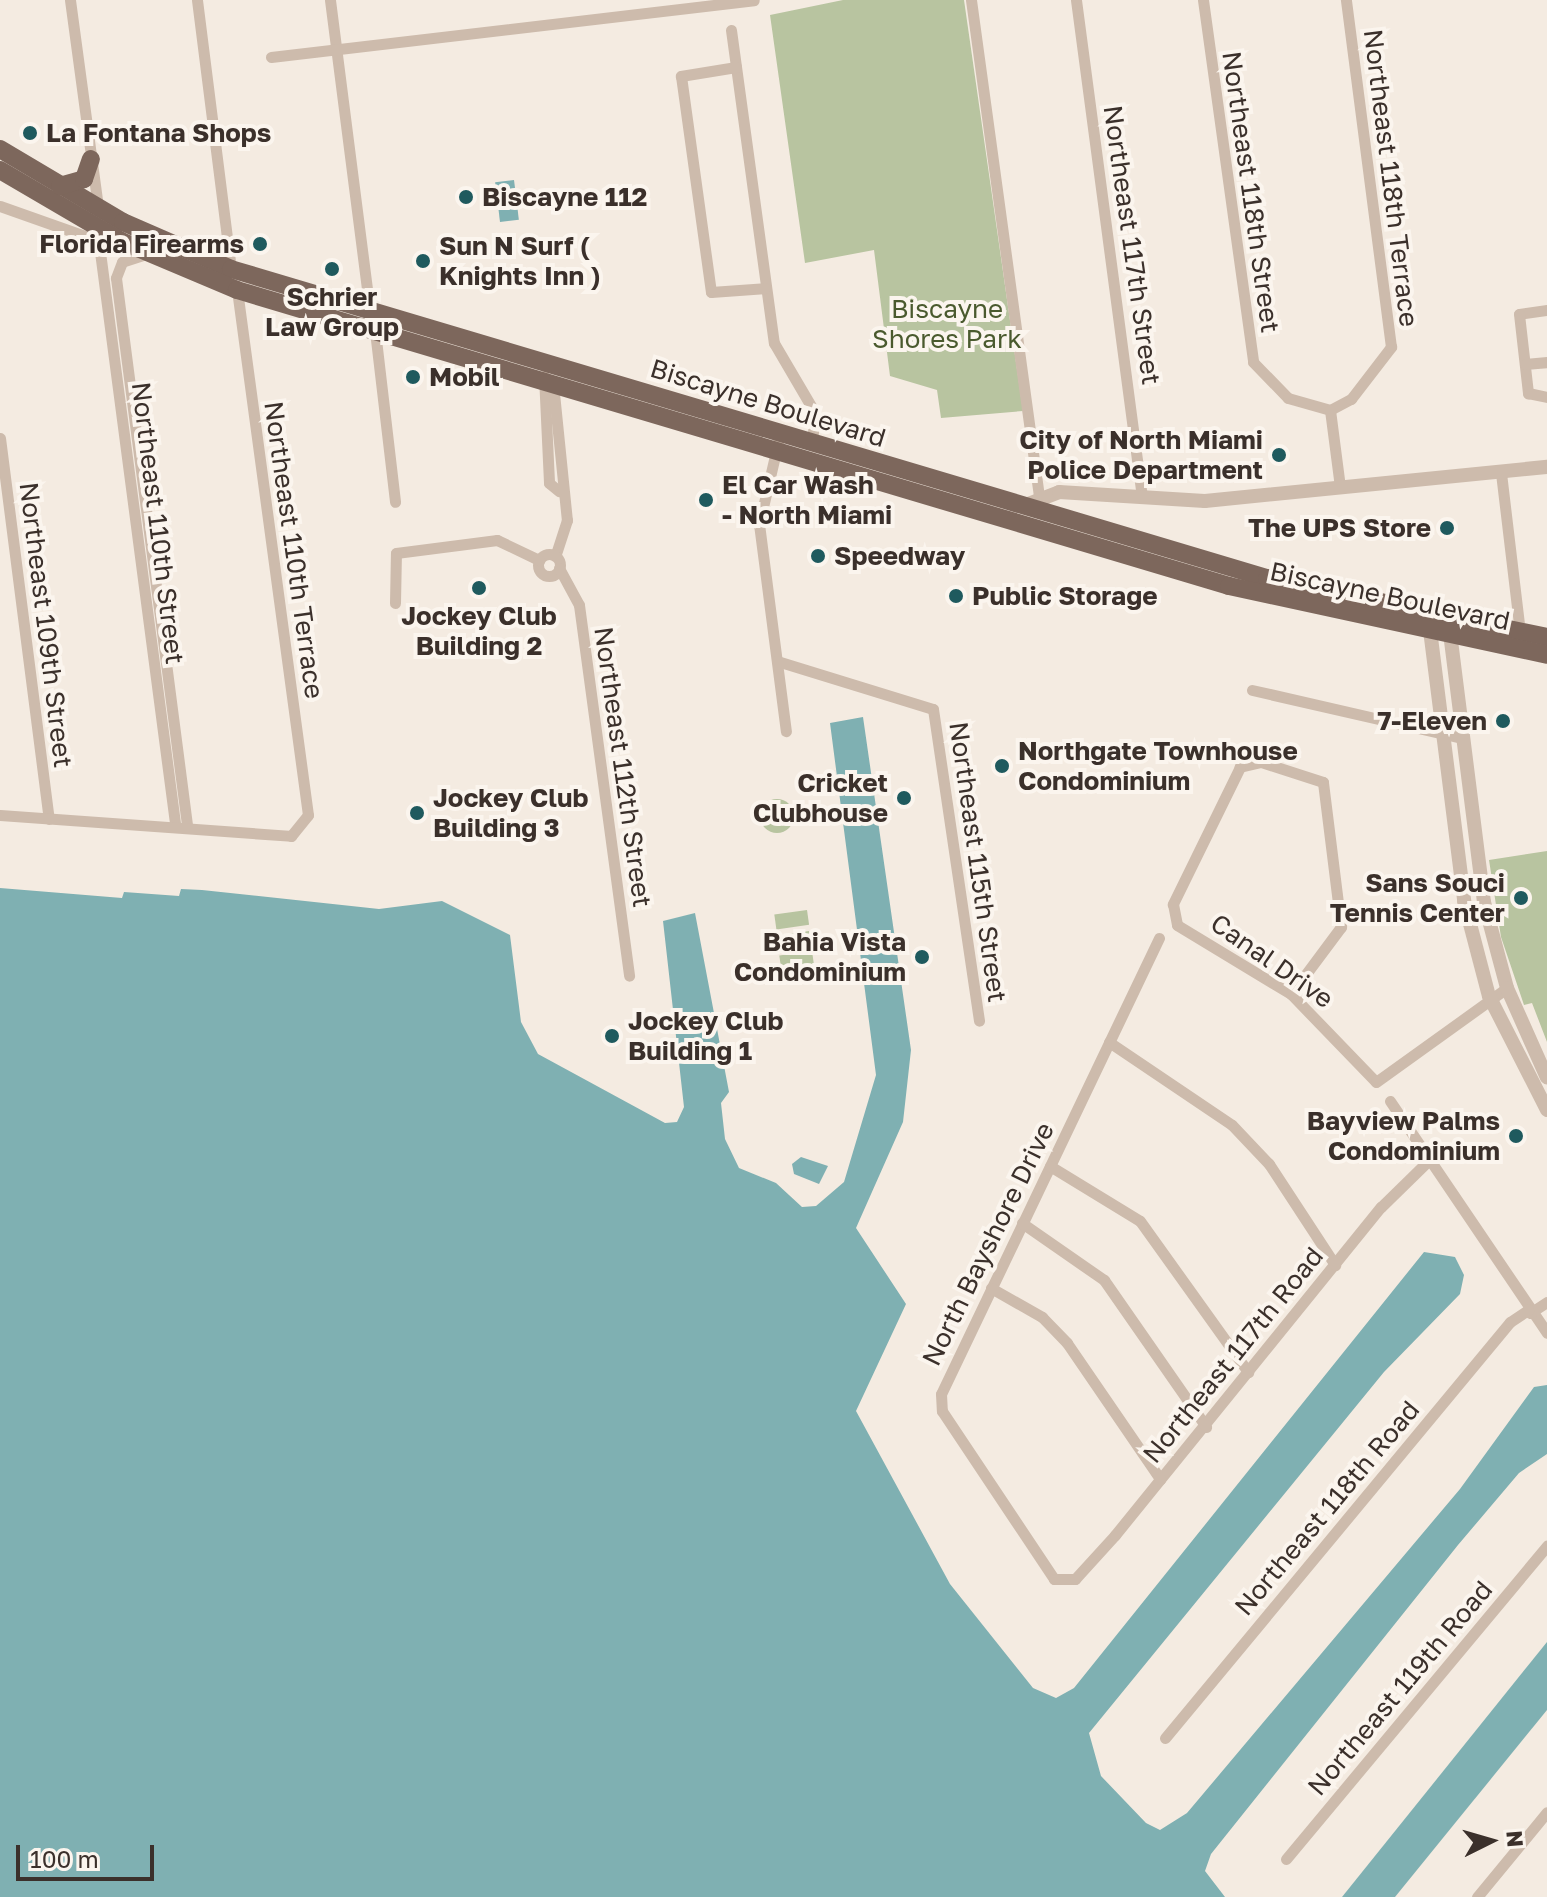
<!DOCTYPE html>
<html>
<head>
<meta charset="utf-8">
<style>
  body { margin:0 }
  #map { position:relative; width:1547px; height:1897px; overflow:hidden; background:#f4ebe1; font-family:"Golos Text",sans-serif }
  div>[style] { position:absolute }
  .green>* { inset:0; background:#b8c4a0; transform-origin:0 0 }
  .round { border-radius:50% }
  .water>* { inset:0; background:#7fb0b2; transform-origin:0 0 }
  .minor>* { height:11px; margin:-5.5px; padding:0 5.5px; transform-origin:5.5px; border-radius:5.5px; background:#cdbbac }
  .minor>.ring { margin:-5.5px; padding:0; box-sizing:content-box; background:none; border:11px solid #cdbbac; border-radius:50% }
  .tertiary>* { height:14px; margin:-7px; padding:0 7px; transform-origin:7px; border-radius:7px; background:#cdbbac }
  .primary>* { height:18px; margin:-9px; padding:0 9px; transform-origin:9px; border-radius:9px; background:#7d675c }
  .dots>* { width:22px; height:22px; translate:-50% -50%; box-sizing:border-box; border:4px solid #fbf5ee; border-radius:50% }
  span { translate:-50% -50%; white-space:nowrap; text-align:center; line-height:1.15; -webkit-text-stroke:8px #fbf5ee; paint-order:stroke }
  .poi-label { font-size:26px; color:#3b302b; font-weight:700 }
  .left { translate:0 -50%; text-align:left }
  .right { translate:-100% -50%; text-align:right }
  .street-label { font-size:26px; color:#3b302b }
  .park-label { font-size:26px; color:#4a5a2e }
  .north { position:absolute; left:1451px; top:1801px; width:80px; height:80px; -webkit-text-stroke:6px #fbf5ee; paint-order:stroke; rotate:85deg; font-size:22px; font-weight:700; line-height:32px; text-align:center; color:#3b302b }
  .north::after { content:''; display:block; margin:auto; width:28px; height:36px; background:#3b302b; clip-path:polygon(50% 0,100% 100%,50% 72%,0 100%) }
  .scale { position:absolute; left:16px; top:1845px; width:138px; height:36px; box-sizing:border-box; border:4px solid #3b302b; border-top:0; padding-left:10px; font-size:24px; line-height:28px; white-space:nowrap; color:#3b302b; -webkit-text-stroke:6px #fbf5ee; paint-order:stroke }
</style>
</head>
<body>
<div id="map">
  <div class="green">
    <i style="clip-path:polygon(843px 0,964px 0,1023px 411px,941px 418px,937px 390px,890px 376px,874px 250px,805px 263px,770px 15px)"></i>
    <i class="round" style="left:760px;top:799px;width:34px;height:34px"></i>
    <i style="clip-path:polygon(1547px 851px,1547px 1042px,1532px 1003px,1524px 1005px,1501px 937px,1489px 860px)"></i>
    <i style="left:807px;top:910px;width:15px;height:33px;rotate:82deg"></i>
    <i style="left:809px;top:931px;width:15px;height:32px;rotate:82deg"></i>
    <i style="left:812px;top:951px;width:15px;height:33px;rotate:82deg"></i>
  </div>
  <div class="water">
    <i style="left:514px;top:180px;width:40px;height:19px;rotate:83deg"></i>
    <i style="clip-path:polygon(863px 717px,911px 1050px,903px 1122px,856px 1228px,906px 1304px,856px 1411px,950px 1584px,1033px 1688px,1056px 1698px,1074px 1688px,1424px 1252px,1455px 1257px,1464px 1275px,1460px 1294px,1384px 1372px,1089px 1733px,1101px 1776px,1146px 1823px,1160px 1830px,1187px 1813px,1460px 1489px,1534px 1387px,1547px 1385px,1547px 1454px,1519px 1473px,1458px 1545px,1211px 1854px,1205px 1871px,1225px 1897px,0 1897px,0 888px,122px 898px,124px 892px,179px 896px,181px 889px,202px 890px,379px 909px,442px 901px,510px 935px,521px 1022px,538px 1054px,665px 1123px,677px 1122px,684px 1107px,663px 921px,695px 913px,729px 1092px,721px 1103px,725px 1139px,739px 1168px,776px 1183px,802px 1207px,816px 1206px,844px 1182px,876px 1075px,830px 723px)"></i>
    <i style="clip-path:polygon(801px 1157px,828px 1166px,819px 1184px,794px 1174px,792px 1164px)"></i>
    <i style="clip-path:polygon(1547px 1642px,1547px 1710px,1395px 1897px,1342px 1897px)"></i>
  </div>
  <div class="minor">
    <i style="left:70px;top:0;width:210px;rotate:82.3deg"></i>
    <i style="left:197px;top:0;width:271px;rotate:82.8deg"></i>
    <i style="left:330px;top:0;width:314px;rotate:82.7deg"></i>
    <i style="left:971px;top:0;width:500px;rotate:82.2deg"></i>
    <i style="left:1076px;top:0;width:501px;rotate:82.44deg"></i>
    <i style="left:1203px;top:0;width:365px;rotate:82.1deg"></i>
    <i style="left:1253px;top:362px;width:50px;rotate:45.8deg"></i>
    <i style="left:1288px;top:398px;width:44px;rotate:15.9deg"></i>
    <i style="left:1330px;top:410px;width:24px;rotate:-28deg"></i>
    <i style="left:1351px;top:399px;width:66px;rotate:-52.4deg"></i>
    <i style="left:1391px;top:347px;width:350px;rotate:-97.4deg"></i>
    <i style="left:731px;top:30px;width:316px;rotate:82.2deg"></i>
    <i style="left:774px;top:343px;width:81px;rotate:59.6deg"></i>
    <i style="left:815px;top:413px;width:30px;rotate:96deg"></i>
    <i style="left:271px;top:57px;width:486px;rotate:-6.7deg"></i>
    <i style="left:736px;top:67px;width:56px;rotate:170.7deg"></i>
    <i style="left:681px;top:76px;width:218px;rotate:82.1deg"></i>
    <i style="left:711px;top:292px;width:54px;rotate:-4.2deg"></i>
    <i style="left:0;top:206px;width:105px;rotate:19.5deg"></i>
    <i style="left:97px;top:229px;width:599px;rotate:82.52deg"></i>
    <i style="left:146px;top:254px;width:25px;rotate:162deg"></i>
    <i style="left:122px;top:262px;width:17px;rotate:111deg"></i>
    <i style="left:116px;top:278px;width:552px;rotate:82.6deg"></i>
    <i style="left:1547px;top:310px;width:28px;rotate:172deg"></i>
    <i style="left:1519px;top:314px;width:80px;rotate:83.5deg"></i>
    <i style="left:1528px;top:393px;width:19px;rotate:12deg"></i>
    <i style="left:375px;top:331px;width:172px;rotate:83.3deg"></i>
    <i style="left:1525px;top:364px;width:22px;rotate:-5deg"></i>
    <i style="left:544px;top:376px;width:107px;rotate:87.3deg"></i>
    <i style="left:549px;top:483px;width:13px;rotate:39deg"></i>
    <i style="left:545px;top:383px;width:13px;rotate:48deg"></i>
    <i style="left:554px;top:393px;width:128px;rotate:84.2deg"></i>
    <i style="left:567px;top:520px;width:38px;rotate:108deg"></i>
    <i style="left:1330px;top:410px;width:78px;rotate:82.6deg"></i>
    <i style="left:780px;top:434px;width:92px;rotate:103.1deg"></i>
    <i style="left:759px;top:524px;width:209px;rotate:82.6deg"></i>
    <i style="left:0;top:438px;width:384px;rotate:82.7deg"></i>
    <i style="left:1501px;top:473px;width:160px;rotate:83.2deg"></i>
    <i class="ring" style="left:538px;top:554px;width:11px;height:11px"></i>
    <i style="left:559px;top:568px;width:42px;rotate:61.6deg"></i>
    <i style="left:579px;top:605px;width:374px;rotate:82.3deg"></i>
    <i style="left:395px;top:603px;width:50px;rotate:-88.9deg"></i>
    <i style="left:396px;top:553px;width:102px;rotate:-7.3deg"></i>
    <i style="left:497px;top:540px;width:47px;rotate:25.5deg"></i>
    <i style="left:777px;top:661px;width:163px;rotate:17.1deg"></i>
    <i style="left:933px;top:709px;width:315px;rotate:81.6deg"></i>
    <i style="left:1252px;top:690px;width:215px;rotate:12.9deg"></i>
    <i style="left:0;top:815px;width:292px;rotate:4.1deg"></i>
    <i style="left:291px;top:836px;width:27px;rotate:-51deg"></i>
    <i style="left:308px;top:815px;width:530px;rotate:-97.7deg"></i>
    <i style="left:1159px;top:938px;width:505px;rotate:115.55deg"></i>
    <i style="left:941px;top:1394px;width:17px;rotate:87deg"></i>
    <i style="left:942px;top:1411px;width:202px;rotate:56.3deg"></i>
    <i style="left:1054px;top:1579px;width:21px"></i>
    <i style="left:1075px;top:1579px;width:59px;rotate:-47.7deg"></i>
    <i style="left:1115px;top:1535px;width:422px;rotate:-51deg"></i>
    <i style="left:1381px;top:1207px;width:64px;rotate:-44.4deg"></i>
    <i style="left:1291px;top:994px;width:84px;rotate:-53.3deg"></i>
    <i style="left:1341px;top:927px;width:146px;rotate:-97.1deg"></i>
    <i style="left:1323px;top:782px;width:65px;rotate:-162.1deg"></i>
    <i style="left:1261px;top:762px;width:22px;rotate:167deg"></i>
    <i style="left:1240px;top:767px;width:153px;rotate:116.1deg"></i>
    <i style="left:1173px;top:904px;width:21px;rotate:79deg"></i>
    <i style="left:1177px;top:925px;width:133px;rotate:31.2deg"></i>
    <i style="left:1291px;top:994px;width:122px;rotate:46deg"></i>
    <i style="left:1376px;top:1082px;width:161px;rotate:-35.7deg"></i>
    <i style="left:1109px;top:1042px;width:148px;rotate:34deg"></i>
    <i style="left:1232px;top:1125px;width:54px;rotate:46.5deg"></i>
    <i style="left:1269px;top:1164px;width:121px;rotate:56.8deg"></i>
    <i style="left:1390px;top:1101px;width:280px;rotate:55.9deg"></i>
    <i style="left:1050px;top:1166px;width:105px;rotate:31.4deg"></i>
    <i style="left:1140px;top:1221px;width:186px;rotate:54.4deg"></i>
    <i style="left:1022px;top:1223px;width:100px;rotate:34.8deg"></i>
    <i style="left:1104px;top:1280px;width:179px;rotate:55.2deg"></i>
    <i style="left:991px;top:1288px;width:59px;rotate:29.6deg"></i>
    <i style="left:1042px;top:1317px;width:36px;rotate:46deg"></i>
    <i style="left:1067px;top:1343px;width:165px;rotate:55.6deg"></i>
    <i style="left:1530px;top:1313px;width:20px;rotate:-33deg"></i>
    <i style="left:1165px;top:1738px;width:540px;rotate:-50.33deg"></i>
    <i style="left:1510px;top:1322px;width:22px;rotate:-34deg"></i>
    <i style="left:1286px;top:1859px;width:408px;rotate:-50.2deg"></i>
    <i style="left:1477px;top:1897px;width:110px;rotate:-50.5deg"></i>
  </div>
  <div class="tertiary">
    <i style="left:1023px;top:506px;width:39px;rotate:-21deg"></i>
    <i style="left:1059px;top:492px;width:146px;rotate:3.5deg"></i>
    <i style="left:1205px;top:501px;width:344px;rotate:-5.7deg"></i>
    <i style="left:1429px;top:622px;width:281px;rotate:82.8deg"></i>
    <i style="left:1464px;top:901px;width:98px;rotate:75.3deg"></i>
    <i style="left:1489px;top:996px;width:128px;rotate:63deg"></i>
    <i style="left:1449px;top:625px;width:279px;rotate:82.8deg"></i>
    <i style="left:1484px;top:902px;width:89px;rotate:75deg"></i>
    <i style="left:1507px;top:988px;width:98px;rotate:66deg"></i>
  </div>
  <div class="primary">
    <i style="left:0;top:149px;width:143px;rotate:30.7deg"></i>
    <i style="left:123px;top:222px;width:118px;rotate:23.5deg"></i>
    <i style="left:231px;top:269px;width:1081px;rotate:16.61deg"></i>
    <i style="left:1267px;top:578px;width:286px;rotate:11.9deg"></i>
    <i style="left:0;top:170px;width:140px;rotate:30.4deg"></i>
    <i style="left:121px;top:241px;width:126px;rotate:22.9deg"></i>
    <i style="left:237px;top:290px;width:1035px;rotate:16.61deg"></i>
    <i style="left:1229px;top:586px;width:325px;rotate:12.2deg"></i>
    <i style="left:60px;top:186px;width:25px;rotate:-16deg"></i>
    <i style="left:84px;top:179px;width:21px;rotate:-71deg"></i>
  </div>
  <div class="dots">
    <i style="left:30px;top:133px;background:#1f5a5e"></i>
    <i style="left:466px;top:197px;background:#1f5a5e"></i>
    <i style="left:260px;top:244px;background:#1f5a5e"></i>
    <i style="left:423px;top:261px;background:#1f5a5e"></i>
    <i style="left:332px;top:269px;background:#1f5a5e"></i>
    <i style="left:413px;top:377px;background:#1f5a5e"></i>
    <i style="left:1279px;top:455px;background:#1f5a5e"></i>
    <i style="left:706px;top:500px;background:#1f5a5e"></i>
    <i style="left:1447px;top:528px;background:#1f5a5e"></i>
    <i style="left:818px;top:556px;background:#1f5a5e"></i>
    <i style="left:479px;top:588px;background:#1f5a5e"></i>
    <i style="left:956px;top:596px;background:#1f5a5e"></i>
    <i style="left:1503px;top:721px;background:#1f5a5e"></i>
    <i style="left:1002px;top:766px;background:#1f5a5e"></i>
    <i style="left:904px;top:798px;background:#1f5a5e"></i>
    <i style="left:417px;top:813px;background:#1f5a5e"></i>
    <i style="left:1521px;top:898px;background:#1f5a5e"></i>
    <i style="left:922px;top:957px;background:#1f5a5e"></i>
    <i style="left:612px;top:1036px;background:#1f5a5e"></i>
    <i style="left:1516px;top:1136px;background:#1f5a5e"></i>
  </div>
  <div class="poi-label">
    <span class="left" style="left:46px;top:133px">La Fontana Shops</span>
    <span class="left" style="left:482px;top:197px">Biscayne 112</span>
    <span class="right" style="left:244px;top:244px">Florida Firearms</span>
    <span class="left" style="left:439px;top:261px">Sun N Surf (<br>Knights Inn )</span>
    <span style="left:332px;top:312px">Schrier<br>Law Group</span>
    <span class="left" style="left:429px;top:377px">Mobil</span>
    <span class="right" style="left:1263px;top:455px">City of North Miami<br>Police Department</span>
    <span class="left" style="left:722px;top:500px">El Car Wash<br>- North Miami</span>
    <span class="right" style="left:1431px;top:528px">The UPS Store</span>
    <span class="left" style="left:834px;top:556px">Speedway</span>
    <span class="left" style="left:972px;top:596px">Public Storage</span>
    <span style="left:479px;top:631px">Jockey Club<br>Building 2</span>
    <span class="right" style="left:1487px;top:721px">7-Eleven</span>
    <span class="left" style="left:1018px;top:766px">Northgate Townhouse<br>Condominium</span>
    <span class="right" style="left:888px;top:798px">Cricket<br>Clubhouse</span>
    <span class="left" style="left:433px;top:813px">Jockey Club<br>Building 3</span>
    <span class="right" style="left:1505px;top:898px">Sans Souci<br>Tennis Center</span>
    <span class="right" style="left:906px;top:957px">Bahia Vista<br>Condominium</span>
    <span class="left" style="left:628px;top:1036px">Jockey Club<br>Building 1</span>
    <span class="right" style="left:1500px;top:1136px">Bayview Palms<br>Condominium</span>
  </div>
  <div class="street-label">
    <span style="left:1391px;top:178px;rotate:83deg">Northeast 118th Terrace</span>
    <span style="left:1251px;top:192px;rotate:82deg">Northeast 118th Street</span>
    <span style="left:1132px;top:245px;rotate:82deg">Northeast 117th Street</span>
    <span style="left:768px;top:403px;rotate:17deg">Biscayne Boulevard</span>
    <span style="left:158px;top:523px;rotate:83deg">Northeast 110th Street</span>
    <span style="left:294px;top:550px;rotate:82deg">Northeast 110th Terrace</span>
    <span style="left:1390px;top:596px;rotate:12deg">Biscayne Boulevard</span>
    <span style="left:46px;top:625px;rotate:83deg">Northeast 109th Street</span>
    <span style="left:623px;top:767px;rotate:82deg">Northeast 112th Street</span>
    <span style="left:978px;top:862px;rotate:82deg">Northeast 115th Street</span>
    <span style="left:1272px;top:961px;rotate:35deg">Canal Drive</span>
    <span style="left:988px;top:1244px;rotate:-64deg">North Bayshore Drive</span>
    <span style="left:1233px;top:1355px;rotate:-51deg">Northeast 117th Road</span>
    <span style="left:1327px;top:1508px;rotate:-50deg">Northeast 118th Road</span>
    <span style="left:1400px;top:1688px;rotate:-50deg">Northeast 119th Road</span>
  </div>
  <div class="park-label">
    <span style="left:947px;top:324px">Biscayne<br>Shores Park</span>
  </div>
  <div class="north">N</div>
  <div class="scale">100 m</div>
</div>
</body>
</html>
